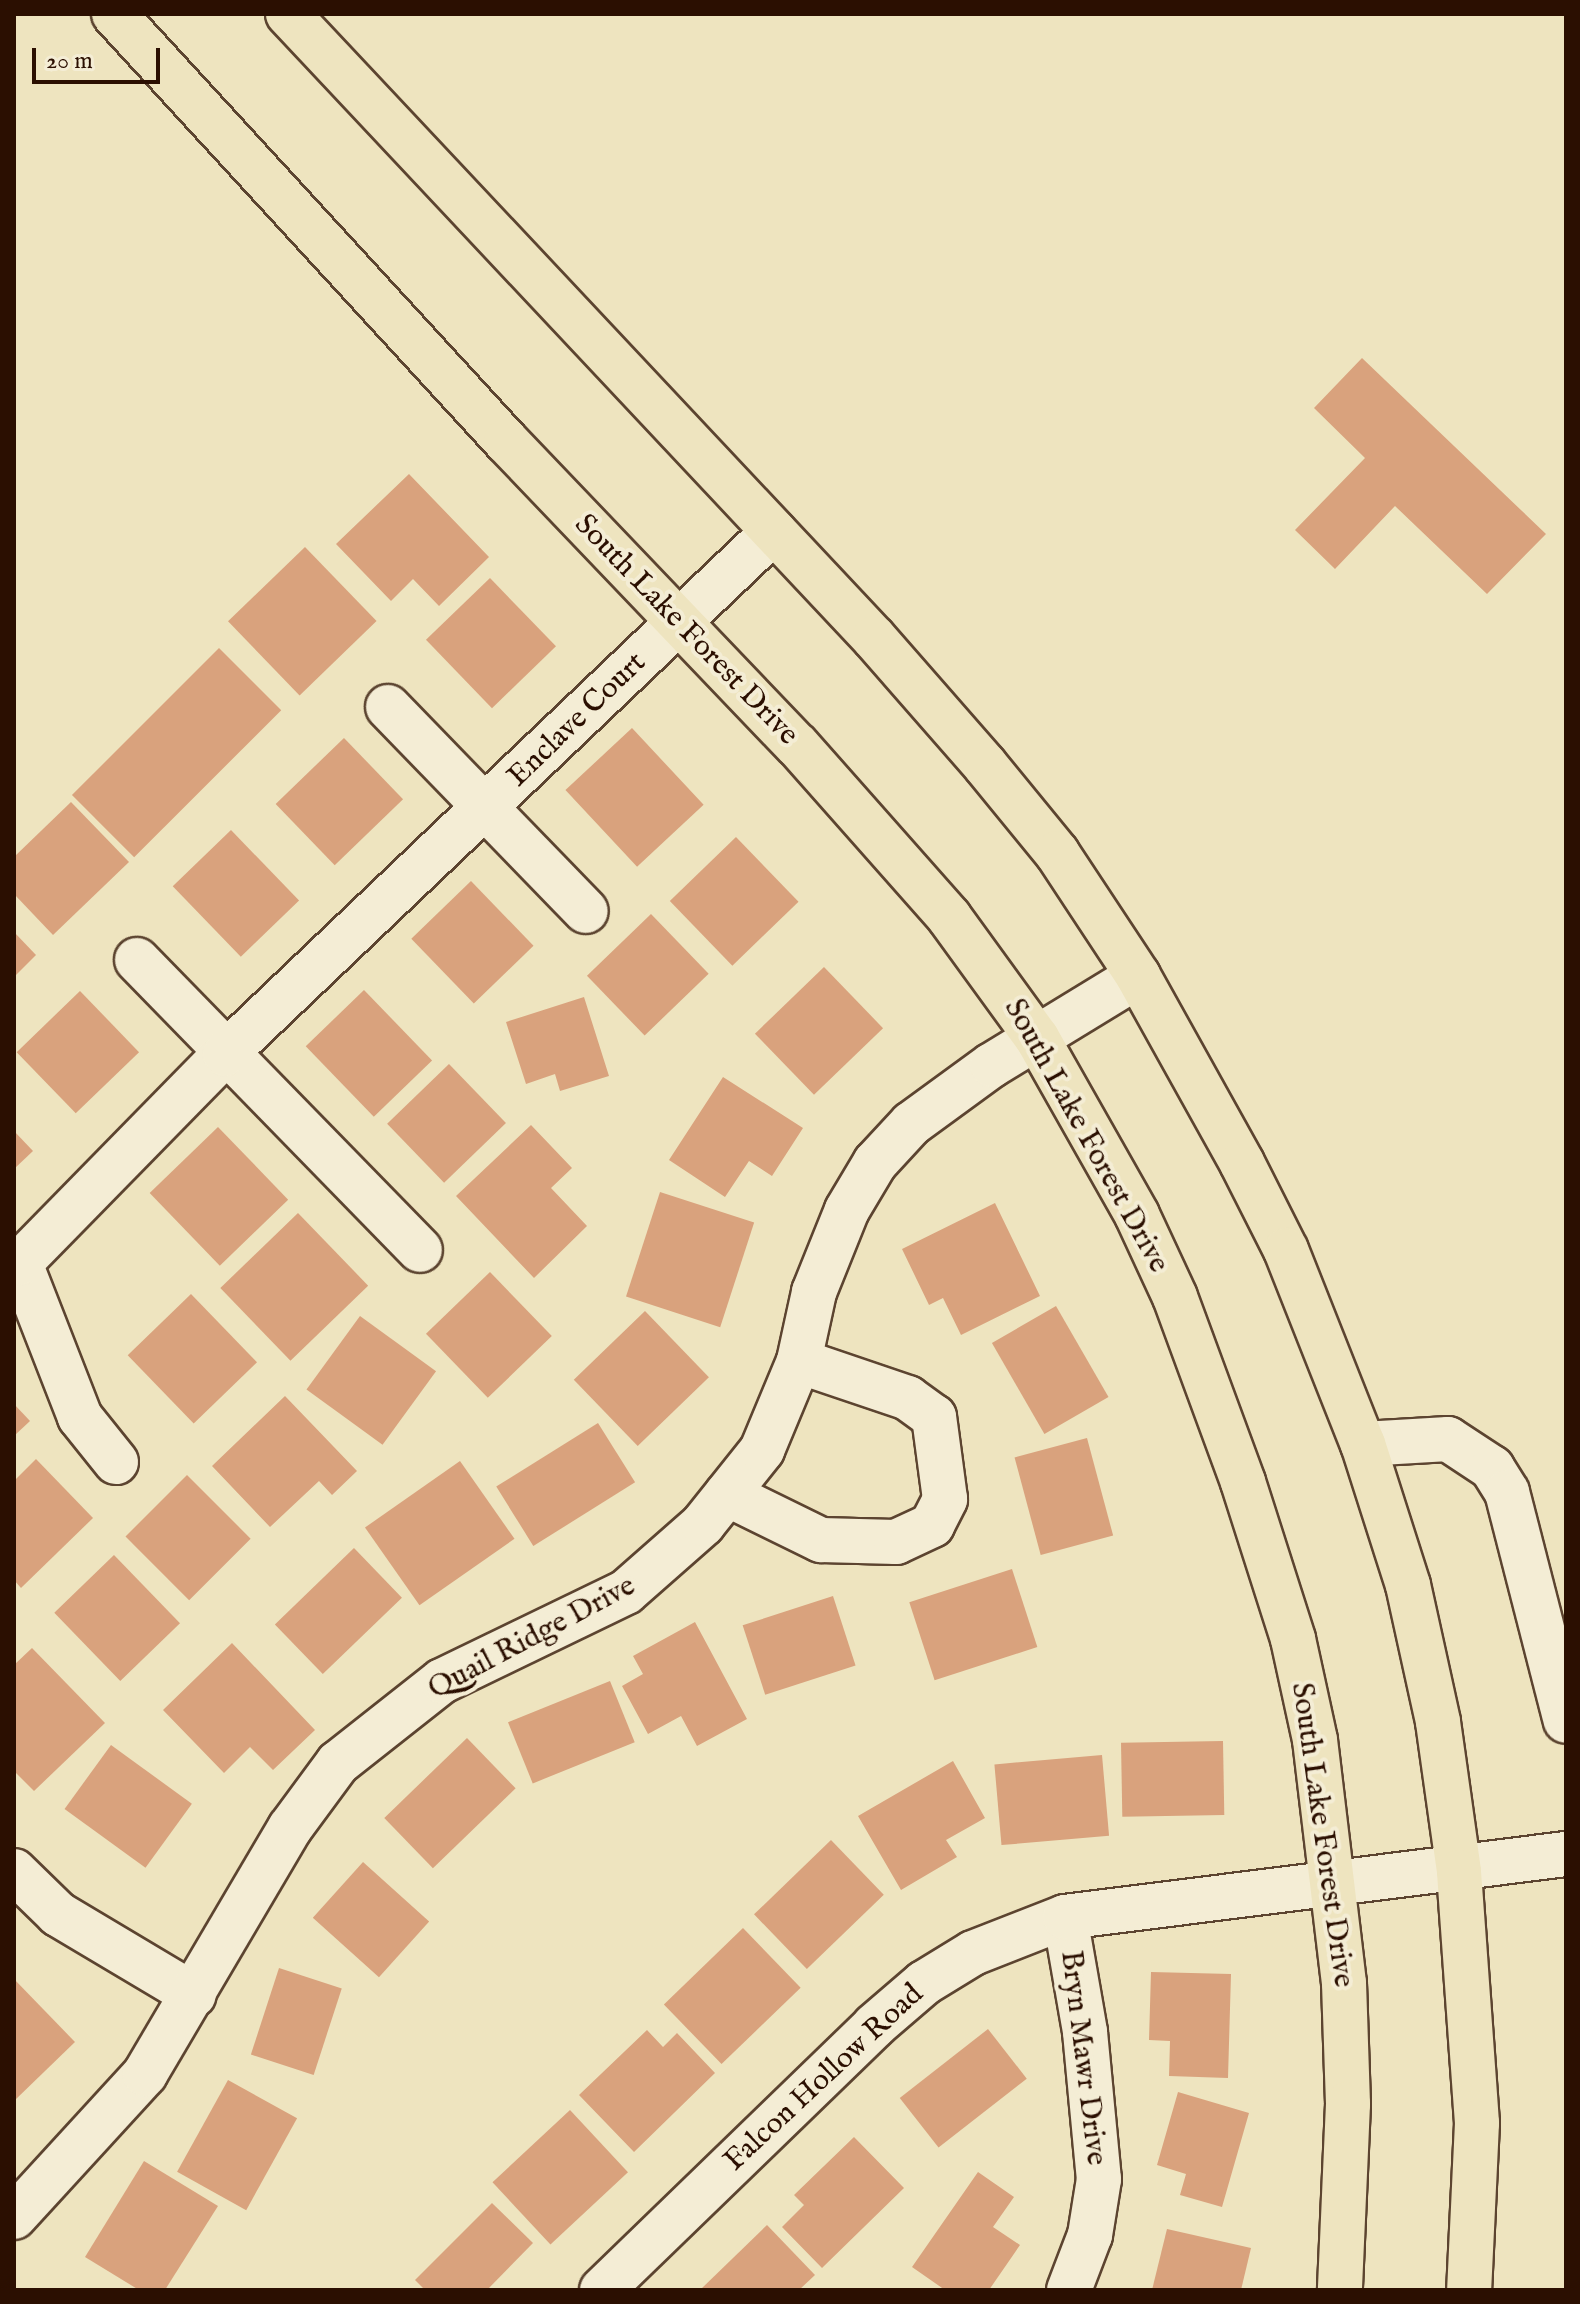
<!DOCTYPE html>
<html>
<head>
<meta charset="utf-8">
<style>
  body { margin:0 }
  #map { position:relative; width:1580px; height:2304px; overflow:hidden; background:#eee4bf; font-family:"IM FELL English",serif }
  div>[style] { position:absolute }
  .building>* { inset:0; background:#d9a27d; transform-origin:0 0 }
  .roads { filter:drop-shadow(2px 0 #5c4430) drop-shadow(-2px 0 #5c4430) drop-shadow(0 2px #5c4430) drop-shadow(0 -2px #5c4430) }
  .minor>* { height:44px; margin:-22px; padding:0 22px; transform-origin:22px; border-radius:22px; background:#f4edd5 }
  .major>* { height:44px; margin:-22px; padding:0 22px; transform-origin:22px; border-radius:22px; background:#eee4bf }
  span { translate:-50% -50%; white-space:nowrap; text-align:center; line-height:1.15; -webkit-text-stroke:8px #f4edd5; paint-order:stroke }
  .street-label { font-size:30px; color:#2b0f01 }
  .frame { position:absolute; inset:0; border:16px solid #2b0f01; pointer-events:none }
  .scale { position:absolute; left:32px; top:48px; width:128px; height:36px; box-sizing:border-box; border:4px solid #2b0f01; border-top:0; padding-left:10px; font-size:24px; line-height:28px; white-space:nowrap; color:#2b0f01; -webkit-text-stroke:6px #f4edd5; paint-order:stroke }
</style>
</head>
<body>
<div id="map">
  <div class="building">
    <i style="clip-path:polygon(1362px 358px,1546px 534px,1487px 594px,1395px 506px,1335px 569px,1295px 530px,1365px 458px,1314px 408px)"></i>
    <i style="clip-path:polygon(409px 474px,489px 557px,439px 606px,413px 579px,391px 601px,336px 544px)"></i>
    <i style="left:305px;top:547px;width:103px;height:107px;rotate:46deg"></i>
    <i style="left:490px;top:578px;width:95px;height:89px;rotate:46deg"></i>
    <i style="left:219px;top:648px;width:88px;height:208px;rotate:45deg"></i>
    <i style="left:632px;top:728px;width:105px;height:91px;rotate:47deg"></i>
    <i style="left:344px;top:738px;width:85px;height:95px;rotate:46deg"></i>
    <i style="clip-path:polygon(71px 802px,129px 862px,53px 935px,14px 894px,14px 857px)"></i>
    <i style="left:231px;top:830px;width:98px;height:81px;rotate:46deg"></i>
    <i style="left:736px;top:837px;width:90px;height:92px;rotate:46deg"></i>
    <i style="left:471px;top:881px;width:90px;height:83px;rotate:46deg"></i>
    <i style="left:651px;top:914px;width:83px;height:89px;rotate:46deg"></i>
    <i style="clip-path:polygon(14px 932px,36px 955px,14px 977px)"></i>
    <i style="left:824px;top:967px;width:85px;height:96px;rotate:46deg"></i>
    <i style="left:364px;top:990px;width:98px;height:81px;rotate:46deg"></i>
    <i style="left:80px;top:991px;width:85px;height:88px;rotate:46deg"></i>
    <i style="clip-path:polygon(584px 997px,609px 1076px,560px 1091px,555px 1074px,526px 1084px,506px 1022px)"></i>
    <i style="left:449px;top:1064px;width:82px;height:86px;rotate:46deg"></i>
    <i style="clip-path:polygon(723px 1077px,803px 1128px,772px 1176px,749px 1161px,725px 1197px,669px 1160px)"></i>
    <i style="clip-path:polygon(531px 1125px,572px 1168px,551px 1188px,587px 1226px,534px 1278px,456px 1196px)"></i>
    <i style="left:218px;top:1127px;width:101px;height:95px;rotate:46deg"></i>
    <i style="clip-path:polygon(14px 1131px,33px 1151px,14px 1169px)"></i>
    <i style="left:660px;top:1192px;width:99px;height:110px;rotate:18deg"></i>
    <i style="clip-path:polygon(995px 1203px,1040px 1296px,961px 1335px,943px 1298px,929px 1305px,902px 1249px)"></i>
    <i style="left:298px;top:1213px;width:101px;height:108px;rotate:46deg"></i>
    <i style="left:490px;top:1272px;width:89px;height:89px;rotate:46deg"></i>
    <i style="left:191px;top:1294px;width:95px;height:88px;rotate:46deg"></i>
    <i style="left:1056px;top:1306px;width:105px;height:74px;rotate:60deg"></i>
    <i style="left:645px;top:1311px;width:92px;height:99px;rotate:46deg"></i>
    <i style="left:360px;top:1316px;width:94px;height:91px;rotate:36deg"></i>
    <i style="clip-path:polygon(285px 1396px,357px 1471px,332px 1495px,319px 1481px,270px 1527px,212px 1466px)"></i>
    <i style="clip-path:polygon(14px 1404px,30px 1421px,14px 1436px)"></i>
    <i style="left:598px;top:1423px;width:70px;height:120px;rotate:58deg"></i>
    <i style="left:1087px;top:1438px;width:101px;height:75px;rotate:75deg"></i>
    <i style="clip-path:polygon(36px 1459px,93px 1518px,21px 1588px,14px 1580px,14px 1481px)"></i>
    <i style="left:460px;top:1461px;width:95px;height:116px;rotate:55deg"></i>
    <i style="left:187px;top:1475px;width:90px;height:87px;rotate:45deg"></i>
    <i style="left:354px;top:1548px;width:69px;height:110px;rotate:46deg"></i>
    <i style="left:114px;top:1555px;width:95px;height:83px;rotate:46deg"></i>
    <i style="left:1012px;top:1569px;width:82px;height:108px;rotate:72deg"></i>
    <i style="left:833px;top:1596px;width:73px;height:95px;rotate:72deg"></i>
    <i style="clip-path:polygon(695px 1622px,747px 1719px,697px 1746px,681px 1716px,648px 1734px,622px 1686px,643px 1674px,633px 1656px)"></i>
    <i style="clip-path:polygon(232px 1643px,315px 1730px,273px 1770px,250px 1747px,224px 1773px,163px 1710px)"></i>
    <i style="clip-path:polygon(32px 1648px,105px 1723px,34px 1791px,14px 1771px,14px 1665px)"></i>
    <i style="left:610px;top:1681px;width:66px;height:110px;rotate:68deg"></i>
    <i style="left:467px;top:1738px;width:70px;height:115px;rotate:46deg"></i>
    <i style="left:1223px;top:1741px;width:74px;height:102px;rotate:89deg"></i>
    <i style="left:111px;top:1745px;width:100px;height:79px;rotate:36deg"></i>
    <i style="left:1102px;top:1755px;width:81px;height:108px;rotate:85deg"></i>
    <i style="clip-path:polygon(953px 1761px,985px 1818px,946px 1840px,957px 1857px,901px 1890px,858px 1816px)"></i>
    <i style="left:831px;top:1840px;width:76px;height:107px;rotate:46deg"></i>
    <i style="left:363px;top:1862px;width:89px;height:75px;rotate:42deg"></i>
    <i style="left:743px;top:1928px;width:83px;height:110px;rotate:46deg"></i>
    <i style="left:279px;top:1968px;width:66px;height:91px;rotate:18deg"></i>
    <i style="clip-path:polygon(1151px 1972px,1231px 1974px,1228px 2078px,1169px 2076px,1170px 2041px,1149px 2040px)"></i>
    <i style="clip-path:polygon(14px 1979px,75px 2042px,14px 2101px)"></i>
    <i style="left:988px;top:2029px;width:63px;height:112px;rotate:52deg"></i>
    <i style="clip-path:polygon(647px 2030px,663px 2047px,677px 2033px,715px 2073px,634px 2152px,579px 2095px)"></i>
    <i style="left:228px;top:2080px;width:79px;height:105px;rotate:29deg"></i>
    <i style="clip-path:polygon(1178px 2092px,1249px 2113px,1222px 2207px,1180px 2195px,1186px 2174px,1157px 2165px)"></i>
    <i style="left:570px;top:2110px;width:85px;height:106px;rotate:47deg"></i>
    <i style="clip-path:polygon(854px 2137px,904px 2188px,822px 2268px,782px 2227px,804px 2205px,794px 2195px)"></i>
    <i style="clip-path:polygon(144px 2161px,218px 2206px,165px 2290px,139px 2290px,85px 2257px)"></i>
    <i style="clip-path:polygon(978px 2172px,1014px 2197px,993px 2227px,1020px 2245px,989px 2290px,945px 2290px,912px 2267px)"></i>
    <i style="clip-path:polygon(492px 2203px,533px 2243px,487px 2290px,425px 2290px,415px 2280px)"></i>
    <i style="clip-path:polygon(767px 2225px,815px 2275px,799px 2290px,700px 2290px)"></i>
    <i style="clip-path:polygon(1167px 2229px,1251px 2248px,1241px 2290px,1152px 2290px)"></i>
  </div>
  <div class="roads">
    <div class="minor">
      <i style="left:388px;top:707px;width:284px;rotate:45.9deg"></i>
      <i style="left:137px;top:960px;width:405px;rotate:45.7deg"></i>
      <i style="left:1363px;top:1444px;width:85px;rotate:-3.4deg"></i>
      <i style="left:1448px;top:1439px;width:53px;rotate:33.4deg"></i>
      <i style="left:1492px;top:1468px;width:28px;rotate:58deg"></i>
      <i style="left:1507px;top:1492px;width:236px;rotate:75.6deg"></i>
      <i style="left:116px;top:1462px;width:58px;rotate:-128.7deg"></i>
      <i style="left:80px;top:1417px;width:165px;rotate:-111.3deg"></i>
      <i style="left:20px;top:1263px;width:293px;rotate:-45.6deg"></i>
      <i style="left:225px;top:1054px;width:758px;rotate:-43.61deg"></i>
      <i style="left:727px;top:1494px;width:105px;rotate:26.1deg"></i>
      <i style="left:821px;top:1540px;width:75px;rotate:1.5deg"></i>
      <i style="left:896px;top:1542px;width:40px;rotate:-25deg"></i>
      <i style="left:932px;top:1525px;width:29px;rotate:-63deg"></i>
      <i style="left:945px;top:1499px;width:83px;rotate:-97.6deg"></i>
      <i style="left:934px;top:1417px;width:32px;rotate:-144deg"></i>
      <i style="left:908px;top:1398px;width:115px;rotate:-161.3deg"></i>
      <i style="left:14px;top:1871px;width:62px;rotate:44.3deg"></i>
      <i style="left:58px;top:1914px;width:158px;rotate:30.8deg"></i>
      <i style="left:1065px;top:1917px;width:117px;rotate:80.1deg"></i>
      <i style="left:1085px;top:2032px;width:148px;rotate:84.6deg"></i>
      <i style="left:1099px;top:2179px;width:57px;rotate:99.1deg"></i>
      <i style="left:1090px;top:2235px;width:59px;rotate:110.9deg"></i>
      <i style="left:14px;top:2217px;width:194px;rotate:-47.5deg"></i>
      <i style="left:145px;top:2074px;width:286px;rotate:-59.5deg"></i>
      <i style="left:290px;top:1828px;width:81px;rotate:-53.6deg"></i>
      <i style="left:338px;top:1763px;width:132px;rotate:-38.3deg"></i>
      <i style="left:442px;top:1681px;width:204px;rotate:-25.8deg"></i>
      <i style="left:626px;top:1592px;width:103px;rotate:-41.4deg"></i>
      <i style="left:703px;top:1524px;width:95px;rotate:-51.4deg"></i>
      <i style="left:762px;top:1450px;width:96px;rotate:-67.4deg"></i>
      <i style="left:799px;top:1361px;width:71px;rotate:-77.7deg"></i>
      <i style="left:814px;top:1292px;width:88px;rotate:-68.1deg"></i>
      <i style="left:847px;top:1210px;width:55px;rotate:-59.2deg"></i>
      <i style="left:875px;top:1163px;width:53px;rotate:-47.3deg"></i>
      <i style="left:911px;top:1124px;width:100px;rotate:-36.1deg"></i>
      <i style="left:992px;top:1065px;width:171px;rotate:-31.4deg"></i>
      <i style="left:602px;top:2290px;width:379px;rotate:-44.1deg"></i>
      <i style="left:874px;top:2026px;width:66px;rotate:-40.7deg"></i>
      <i style="left:924px;top:1983px;width:57px;rotate:-31.5deg"></i>
      <i style="left:973px;top:1953px;width:99px;rotate:-21.4deg"></i>
      <i style="left:1065px;top:1917px;width:505px;rotate:-7.17deg"></i>
    </div>
    <div class="major">
      <i style="left:114px;top:14px;width:580px;rotate:47.45deg"></i>
      <i style="left:506px;top:441px;width:421px;rotate:46.3deg"></i>
      <i style="left:797px;top:745px;width:230px;rotate:48.5deg"></i>
      <i style="left:949px;top:917px;width:150px;rotate:54deg"></i>
      <i style="left:1037px;top:1038px;width:203px;rotate:60.5deg"></i>
      <i style="left:1137px;top:1215px;width:90px;rotate:65.1deg"></i>
      <i style="left:1175px;top:1297px;width:197px;rotate:69.8deg"></i>
      <i style="left:1243px;top:1482px;width:165px;rotate:72.3deg"></i>
      <i style="left:1293px;top:1639px;width:103px;rotate:77.7deg"></i>
      <i style="left:1315px;top:1740px;width:245px;rotate:83.2deg"></i>
      <i style="left:1344px;top:1983px;width:121px;rotate:88.1deg"></i>
      <i style="left:1348px;top:2104px;width:186px;rotate:92.5deg"></i>
      <i style="left:288px;top:14px;width:856px;rotate:46.8deg"></i>
      <i style="left:874px;top:638px;width:169px;rotate:48.8deg"></i>
      <i style="left:985px;top:765px;width:114px;rotate:50.7deg"></i>
      <i style="left:1057px;top:853px;width:147px;rotate:56.6deg"></i>
      <i style="left:1138px;top:976px;width:214px;rotate:60.9deg"></i>
      <i style="left:1242px;top:1163px;width:97px;rotate:63.2deg"></i>
      <i style="left:1286px;top:1250px;width:209px;rotate:68.4deg"></i>
      <i style="left:1363px;top:1444px;width:148px;rotate:72.3deg"></i>
      <i style="left:1408px;top:1585px;width:140px;rotate:77.6deg"></i>
      <i style="left:1438px;top:1722px;width:151px;rotate:82deg"></i>
      <i style="left:1459px;top:1872px;width:252px;rotate:85.9deg"></i>
      <i style="left:1477px;top:2123px;width:167px;rotate:92.7deg"></i>
    </div>
  </div>
  <div class="street-label">
    <span style="left:686px;top:630px;rotate:46deg">South Lake Forest Drive</span>
    <span style="left:577px;top:720px;rotate:-44deg">Enclave Court</span>
    <span style="left:1086px;top:1136px;rotate:61deg">South Lake Forest Drive</span>
    <span style="left:532px;top:1638px;rotate:-28deg">Quail Ridge Drive</span>
    <span style="left:1322px;top:1835px;rotate:82deg">South Lake Forest Drive</span>
    <span style="left:1083px;top:2058px;rotate:83deg">Bryn Mawr Drive</span>
    <span style="left:824px;top:2078px;rotate:-43deg">Falcon Hollow Road</span>
  </div>
  <div class="frame"></div>
  <div class="scale">20 m</div>
</div>
</body>
</html>
